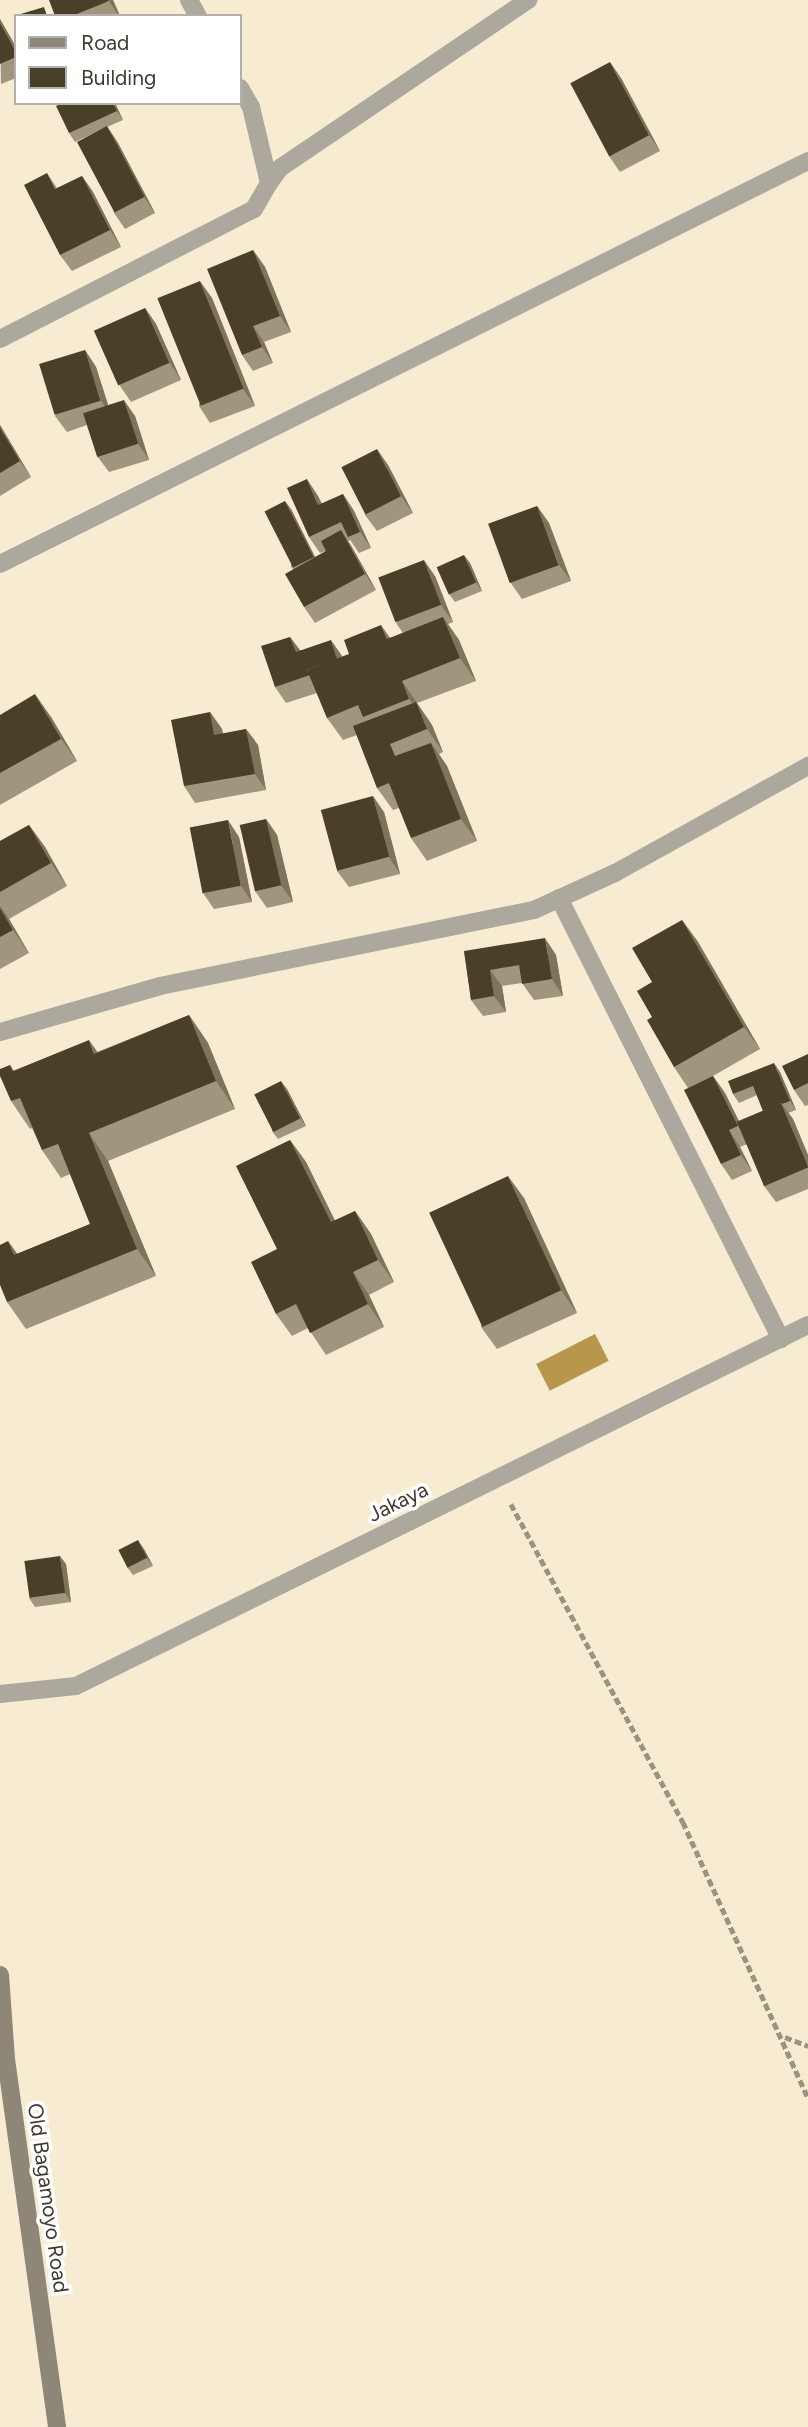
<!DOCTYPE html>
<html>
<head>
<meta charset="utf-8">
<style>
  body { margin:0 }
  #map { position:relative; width:808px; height:2427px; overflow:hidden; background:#f7ecd1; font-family:Figtree,sans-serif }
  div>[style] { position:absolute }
  .water>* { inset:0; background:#b6974b; transform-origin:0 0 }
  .path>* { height:4.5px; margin-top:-2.25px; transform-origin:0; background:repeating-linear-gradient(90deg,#9a9380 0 7px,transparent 0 10.5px) }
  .street>* { height:18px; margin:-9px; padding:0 9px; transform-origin:9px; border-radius:9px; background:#ada89d }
  .secondary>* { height:18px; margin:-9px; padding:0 9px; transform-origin:9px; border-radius:9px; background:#8e8777 }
  .wall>* { inset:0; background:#a0967e }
  .shaded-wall>* { inset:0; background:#7e745c }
  .building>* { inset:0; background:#4a402a; transform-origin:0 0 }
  span { translate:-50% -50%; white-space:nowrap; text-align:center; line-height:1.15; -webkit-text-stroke:7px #fff; paint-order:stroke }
  .street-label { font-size:21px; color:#3f3a30 }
  .legend { position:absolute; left:14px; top:14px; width:228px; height:91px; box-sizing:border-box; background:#fff; border:2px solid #b2b0ac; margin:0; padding:9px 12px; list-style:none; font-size:21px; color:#3f3a30 }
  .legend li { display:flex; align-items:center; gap:14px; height:35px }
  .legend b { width:35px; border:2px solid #b2b0ac }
</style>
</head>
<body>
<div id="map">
  <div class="water">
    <i style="left:595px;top:1334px;width:30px;height:66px;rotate:63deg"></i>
  </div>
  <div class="path">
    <i style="left:511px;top:1504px;width:362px;rotate:61.6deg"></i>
    <i style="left:683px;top:1822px;width:302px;rotate:65.6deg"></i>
    <i style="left:785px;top:2037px;width:25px;rotate:21deg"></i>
  </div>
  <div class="street">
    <i style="left:189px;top:0;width:18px;rotate:61deg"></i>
    <i style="left:269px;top:183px;width:19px;rotate:-54deg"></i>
    <i style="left:280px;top:168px;width:300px;rotate:-34.1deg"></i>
    <i style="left:0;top:339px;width:285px;rotate:-27.1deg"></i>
    <i style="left:254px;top:209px;width:30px;rotate:-60deg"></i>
    <i style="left:269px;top:183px;width:78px;rotate:-103.3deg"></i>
    <i style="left:251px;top:107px;width:22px;rotate:-120deg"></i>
    <i style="left:0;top:564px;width:903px;rotate:-26.51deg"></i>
    <i style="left:559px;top:898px;width:494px;rotate:63.3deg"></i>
    <i style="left:0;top:1032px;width:166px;rotate:-16deg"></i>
    <i style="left:160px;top:986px;width:382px;rotate:-11.5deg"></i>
    <i style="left:534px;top:910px;width:89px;rotate:-24.6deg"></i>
    <i style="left:615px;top:873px;width:221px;rotate:-29deg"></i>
    <i style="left:0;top:1694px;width:76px;rotate:-6deg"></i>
    <i style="left:76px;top:1686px;width:816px;rotate:-26.25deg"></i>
  </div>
  <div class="secondary">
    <i style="left:0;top:1975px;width:84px;rotate:85.9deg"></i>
    <i style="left:6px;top:2059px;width:372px;rotate:82.1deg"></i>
  </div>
  <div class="wall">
    <i style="clip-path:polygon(113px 0,120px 16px,55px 16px)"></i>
    <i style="clip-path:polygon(0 19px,16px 47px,16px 78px,1px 84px)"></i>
    <i style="clip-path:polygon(621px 78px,660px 151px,620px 172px,609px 156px)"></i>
    <i style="clip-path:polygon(63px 103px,115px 103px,123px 120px,107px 127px,118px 143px,155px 213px,125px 229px,114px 213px,98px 131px,75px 142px,69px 133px)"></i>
    <i style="clip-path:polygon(47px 173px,57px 188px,82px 176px,93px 192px,121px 247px,72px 271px,60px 255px)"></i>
    <i style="clip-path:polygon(253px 250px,265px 267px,291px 332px,264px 342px,273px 363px,253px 371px,242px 355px)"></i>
    <i style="clip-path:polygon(212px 298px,255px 406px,210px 423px,199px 406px)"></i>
    <i style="clip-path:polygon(145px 308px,156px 324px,181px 380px,131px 402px,120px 386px)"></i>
    <i style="clip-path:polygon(85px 350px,96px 367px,108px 405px,135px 416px,149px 460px,109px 472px,97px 456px,87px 425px,67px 432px,55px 416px)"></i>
    <i style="clip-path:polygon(0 425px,31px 477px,0 496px)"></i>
    <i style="clip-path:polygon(388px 465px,413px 513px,377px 531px,365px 515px)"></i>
    <i style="clip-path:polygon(343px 494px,354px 511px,371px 548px,359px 553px,350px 540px,348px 541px,376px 590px,315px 623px,304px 607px,293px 569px,291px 567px,291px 509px,315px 557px,326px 551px,320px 553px,309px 537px,318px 496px,322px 504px)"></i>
    <i style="clip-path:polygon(537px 506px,549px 523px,571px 581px,522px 599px,510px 582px)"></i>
    <i style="clip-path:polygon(470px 563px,482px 591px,455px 602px,449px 594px)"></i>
    <i style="clip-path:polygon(435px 576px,453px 622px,448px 624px,459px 640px,476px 681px,417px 703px,432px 725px,443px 752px,439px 754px,447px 766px,477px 841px,427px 861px,411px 838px,399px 808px,393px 810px,377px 788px,357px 735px,343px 740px,327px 718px,317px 693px,286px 703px,275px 687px,290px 637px,300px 650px,342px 657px,403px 633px,396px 623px)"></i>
    <i style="clip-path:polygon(210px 712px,222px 729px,223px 734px,246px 729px,258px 745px,266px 790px,195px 803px,184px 786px)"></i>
    <i style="clip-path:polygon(0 715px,51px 717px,77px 761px,0 805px)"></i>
    <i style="clip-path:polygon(384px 812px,400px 874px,349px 887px,337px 871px)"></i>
    <i style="clip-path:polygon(266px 819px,277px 835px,293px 902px,267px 908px,255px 891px)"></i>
    <i style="clip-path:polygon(29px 825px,45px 847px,67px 886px,9px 919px,29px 953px,0 969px,0 841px)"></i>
    <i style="clip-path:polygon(239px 837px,252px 902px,214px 909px,203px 893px)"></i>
    <i style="clip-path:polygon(682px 920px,698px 942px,760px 1049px,713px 1076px,725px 1093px,739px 1121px,763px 1111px,757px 1095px,739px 1103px,733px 1094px,780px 1072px,796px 1110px,788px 1113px,793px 1119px,808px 1155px,808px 1189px,776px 1202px,764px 1186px,747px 1144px,740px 1147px,752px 1171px,732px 1180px,721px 1164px,688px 1088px,674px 1067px,652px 1017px,652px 982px)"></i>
    <i style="clip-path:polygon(464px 951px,556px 955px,563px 996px,534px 1000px,522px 983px,502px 986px,506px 1012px,483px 1016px,471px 1000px)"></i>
    <i style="clip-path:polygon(189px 1015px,208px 1043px,235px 1109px,108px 1161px,156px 1276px,26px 1329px,7px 1302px,8px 1241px,17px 1254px,90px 1224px,70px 1174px,61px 1178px,42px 1150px,32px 1128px,30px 1129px,11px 1101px,10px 1065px,14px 1071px,97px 1052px)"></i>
    <i style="clip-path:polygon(808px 1054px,808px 1105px,805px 1106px,794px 1090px)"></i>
    <i style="clip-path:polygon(287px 1089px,306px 1126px,278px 1139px,272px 1131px)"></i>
    <i style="clip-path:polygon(290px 1140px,306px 1162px,335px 1221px,355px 1211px,371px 1234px,394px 1282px,369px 1295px,384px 1327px,326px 1355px,308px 1328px,292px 1336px,276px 1314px,277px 1249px)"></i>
    <i style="clip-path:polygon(524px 1198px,577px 1313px,497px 1349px,481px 1327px)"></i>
    <i style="clip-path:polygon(144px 1549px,153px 1566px,133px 1575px,127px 1567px)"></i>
    <i style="clip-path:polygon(66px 1564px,71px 1602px,35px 1607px,29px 1598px)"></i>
  </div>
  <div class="shaded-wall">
    <i style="clip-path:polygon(108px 0,113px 0,120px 16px,119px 16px)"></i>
    <i style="clip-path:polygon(0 19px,16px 47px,16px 52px,0 23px)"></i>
    <i style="clip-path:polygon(610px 62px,621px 78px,660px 151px,649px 135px)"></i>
    <i style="clip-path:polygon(113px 103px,115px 103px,123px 120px,117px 111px)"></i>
    <i style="clip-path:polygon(107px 126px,118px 143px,155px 213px,144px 197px)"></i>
    <i style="clip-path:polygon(82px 176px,93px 192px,121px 247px,110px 230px)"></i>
    <i style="clip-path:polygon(253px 250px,265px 267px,291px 332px,280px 316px)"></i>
    <i style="clip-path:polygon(200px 281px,212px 298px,255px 406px,243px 389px)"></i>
    <i style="clip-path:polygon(145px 308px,156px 324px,181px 380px,170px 363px)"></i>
    <i style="clip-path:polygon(253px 326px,264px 342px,273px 363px,262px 347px)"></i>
    <i style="clip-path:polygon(85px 350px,96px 367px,112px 417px,101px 401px)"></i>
    <i style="clip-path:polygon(124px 400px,135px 416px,149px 460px,138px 444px)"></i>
    <i style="clip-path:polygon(0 425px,31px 477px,20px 461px,0 428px)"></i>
    <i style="clip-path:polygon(377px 449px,388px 465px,413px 513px,401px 496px)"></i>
    <i style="clip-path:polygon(307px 479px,318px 496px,330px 522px,318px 505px)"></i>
    <i style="clip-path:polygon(343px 494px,354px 511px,371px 548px,360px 532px)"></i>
    <i style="clip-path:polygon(285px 501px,291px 509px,319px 565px,313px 557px)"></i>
    <i style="clip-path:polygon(537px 506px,549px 523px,571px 581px,559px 565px)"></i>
    <i style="clip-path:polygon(341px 530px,352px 547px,376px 590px,365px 574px)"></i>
    <i style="clip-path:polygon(464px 555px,470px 563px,482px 591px,476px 582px)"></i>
    <i style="clip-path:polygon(424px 560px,435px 576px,453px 622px,441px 605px)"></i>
    <i style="clip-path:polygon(443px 617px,459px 640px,476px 681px,460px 658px)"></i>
    <i style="clip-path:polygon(381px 625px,397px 648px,387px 639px)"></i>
    <i style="clip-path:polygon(290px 637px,302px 653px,296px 652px)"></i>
    <i style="clip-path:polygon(331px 640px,342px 656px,339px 666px)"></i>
    <i style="clip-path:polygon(402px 681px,432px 725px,443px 752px,427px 729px,423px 719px,409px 699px)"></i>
    <i style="clip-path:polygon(35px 694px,51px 717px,77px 761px,61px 739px)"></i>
    <i style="clip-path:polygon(210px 712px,222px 729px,226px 752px,214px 735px)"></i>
    <i style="clip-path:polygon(246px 729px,258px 745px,266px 790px,255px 774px)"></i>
    <i style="clip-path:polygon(431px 743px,447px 766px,477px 841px,461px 819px)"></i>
    <i style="clip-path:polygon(373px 796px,384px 812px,400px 874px,389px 857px)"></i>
    <i style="clip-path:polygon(266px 819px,277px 835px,293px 902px,281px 885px)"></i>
    <i style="clip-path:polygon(228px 820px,239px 837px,252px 902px,241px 886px)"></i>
    <i style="clip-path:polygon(29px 825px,45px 847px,67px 886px,51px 863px)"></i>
    <i style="clip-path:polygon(0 906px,9px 919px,29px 953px,13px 930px,0 908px)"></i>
    <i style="clip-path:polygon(682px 920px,698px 942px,760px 1049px,744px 1027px)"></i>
    <i style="clip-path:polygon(545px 938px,556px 955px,563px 996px,552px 979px)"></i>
    <i style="clip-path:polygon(490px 970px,502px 986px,506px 1012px,494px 996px)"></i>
    <i style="clip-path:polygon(189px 1015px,208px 1043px,235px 1109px,216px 1081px)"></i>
    <i style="clip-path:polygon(89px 1040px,108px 1067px,94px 1054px)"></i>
    <i style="clip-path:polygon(774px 1063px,780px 1072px,796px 1110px,790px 1101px)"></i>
    <i style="clip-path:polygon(713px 1076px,725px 1093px,749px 1142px,738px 1126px)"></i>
    <i style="clip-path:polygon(281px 1081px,287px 1089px,306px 1126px,300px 1118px)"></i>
    <i style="clip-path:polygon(781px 1103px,793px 1119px,808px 1155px,808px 1166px)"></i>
    <i style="clip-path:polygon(729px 1130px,740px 1147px,752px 1171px,741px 1155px)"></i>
    <i style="clip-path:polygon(89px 1133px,108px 1161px,156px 1276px,137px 1249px)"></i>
    <i style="clip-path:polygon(290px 1140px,306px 1162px,347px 1245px,331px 1222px)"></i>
    <i style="clip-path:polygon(508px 1176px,524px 1198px,577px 1313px,561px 1290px)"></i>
    <i style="clip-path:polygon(355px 1211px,371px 1234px,394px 1282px,378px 1260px)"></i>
    <i style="clip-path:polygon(8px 1241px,28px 1269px,14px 1255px)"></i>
    <i style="clip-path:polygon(353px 1272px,369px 1295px,384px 1327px,368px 1304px)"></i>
    <i style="clip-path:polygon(138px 1540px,144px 1549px,153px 1566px,147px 1558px)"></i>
    <i style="clip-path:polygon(60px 1556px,66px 1564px,71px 1602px,65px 1593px)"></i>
  </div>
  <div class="building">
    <i style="clip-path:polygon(49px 0,108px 0,109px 1px,72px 16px,55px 16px)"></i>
    <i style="clip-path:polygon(44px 7px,47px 16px,16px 16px,16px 21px,14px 16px)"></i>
    <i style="clip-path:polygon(0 23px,16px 52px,16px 57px,0 64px)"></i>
    <i style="left:610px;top:62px;width:83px;height:45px;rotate:62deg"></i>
    <i style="clip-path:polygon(63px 103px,113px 103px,117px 111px,69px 133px,56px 106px)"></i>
    <i style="left:107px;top:126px;width:80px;height:34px;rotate:62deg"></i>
    <i style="clip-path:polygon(47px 173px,55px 189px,82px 176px,110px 230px,60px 255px,24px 185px)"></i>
    <i style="clip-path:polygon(253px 250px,280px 316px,253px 326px,262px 347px,242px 355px,207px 269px)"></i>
    <i style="left:200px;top:281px;width:116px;height:46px;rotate:68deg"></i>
    <i style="left:145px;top:308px;width:60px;height:56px;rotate:66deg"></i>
    <i style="left:85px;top:350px;width:53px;height:48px;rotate:73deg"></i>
    <i style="left:124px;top:400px;width:46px;height:43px;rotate:72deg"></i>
    <i style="clip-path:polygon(0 428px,20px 461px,0 473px)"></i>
    <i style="left:377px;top:449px;width:53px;height:40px;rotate:63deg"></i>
    <i style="clip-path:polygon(307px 479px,318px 505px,343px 494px,360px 532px,348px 537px,341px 522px,309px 537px,287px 488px)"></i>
    <i style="left:285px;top:501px;width:63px;height:23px;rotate:63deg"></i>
    <i style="left:537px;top:506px;width:63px;height:52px;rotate:70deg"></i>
    <i style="clip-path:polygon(341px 530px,365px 574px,304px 607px,285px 574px,326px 551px,321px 541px)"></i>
    <i style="left:464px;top:555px;width:30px;height:30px;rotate:66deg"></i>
    <i style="left:424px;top:560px;width:48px;height:49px;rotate:69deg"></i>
    <i style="clip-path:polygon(443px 617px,460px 658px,402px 681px,409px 699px,363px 717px,358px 705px,327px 718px,307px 670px,349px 654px,344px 640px,381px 625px,387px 639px)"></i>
    <i style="clip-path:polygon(290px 637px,296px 652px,331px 640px,337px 659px,307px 670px,310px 675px,275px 687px,261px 646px)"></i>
    <i style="clip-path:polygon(35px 694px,61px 739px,0 773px,0 715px)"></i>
    <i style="clip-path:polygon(416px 702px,427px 729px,390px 744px,395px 756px,431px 743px,461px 819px,411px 838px,389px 783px,377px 788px,353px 726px)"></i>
    <i style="clip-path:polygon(210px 712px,214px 735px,246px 729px,255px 774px,184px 786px,171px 720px)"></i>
    <i style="left:373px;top:796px;width:63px;height:54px;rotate:75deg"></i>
    <i style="left:266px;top:819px;width:68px;height:27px;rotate:77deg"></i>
    <i style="left:228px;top:820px;width:67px;height:39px;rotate:79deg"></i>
    <i style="clip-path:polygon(29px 825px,51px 863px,0 892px,0 841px)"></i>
    <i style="clip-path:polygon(0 908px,13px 930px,0 937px)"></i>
    <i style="clip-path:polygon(682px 920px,744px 1027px,674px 1067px,647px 1020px,652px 1017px,637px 991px,652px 982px,632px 948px)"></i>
    <i style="clip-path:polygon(545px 938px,552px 979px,522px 984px,519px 965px,490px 970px,494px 996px,471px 1000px,464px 951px)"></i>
    <i style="clip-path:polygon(189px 1015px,216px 1081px,89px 1133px,137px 1249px,7px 1302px,0 1285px,0 1245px,8px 1241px,14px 1255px,90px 1224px,58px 1144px,42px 1150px,20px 1098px,11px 1101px,0 1076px,0 1069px,10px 1065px,13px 1071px,89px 1040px,94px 1054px)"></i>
    <i style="clip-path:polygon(808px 1054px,808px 1083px,794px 1090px,782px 1066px)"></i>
    <i style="clip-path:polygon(774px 1063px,790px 1101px,782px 1104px,781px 1103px,763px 1111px,753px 1086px,733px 1094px,728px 1081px)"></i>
    <i style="clip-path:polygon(713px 1076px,738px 1126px,729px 1130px,741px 1155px,721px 1164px,684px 1090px)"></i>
    <i style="left:281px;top:1081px;width:42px;height:30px;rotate:63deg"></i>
    <i style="left:781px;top:1103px;width:70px;height:48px;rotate:67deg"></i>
    <i style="clip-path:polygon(290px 1140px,331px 1222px,355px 1211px,378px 1260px,353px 1272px,368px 1304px,310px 1333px,296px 1304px,276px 1314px,251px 1262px,277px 1249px,236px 1166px)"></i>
    <i style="left:508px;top:1176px;width:126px;height:87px;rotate:65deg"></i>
    <i style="left:138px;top:1540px;width:20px;height:22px;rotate:63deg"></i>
    <i style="left:60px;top:1556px;width:37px;height:36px;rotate:82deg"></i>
  </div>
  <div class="street-label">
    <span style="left:398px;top:1502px;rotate:-26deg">Jakaya</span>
    <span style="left:48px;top:2198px;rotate:82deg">Old Bagamoyo Road</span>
  </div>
  <ul class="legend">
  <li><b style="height:9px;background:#8e8777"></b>Road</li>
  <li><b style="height:19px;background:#4a402a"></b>Building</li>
  </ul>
</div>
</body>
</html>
